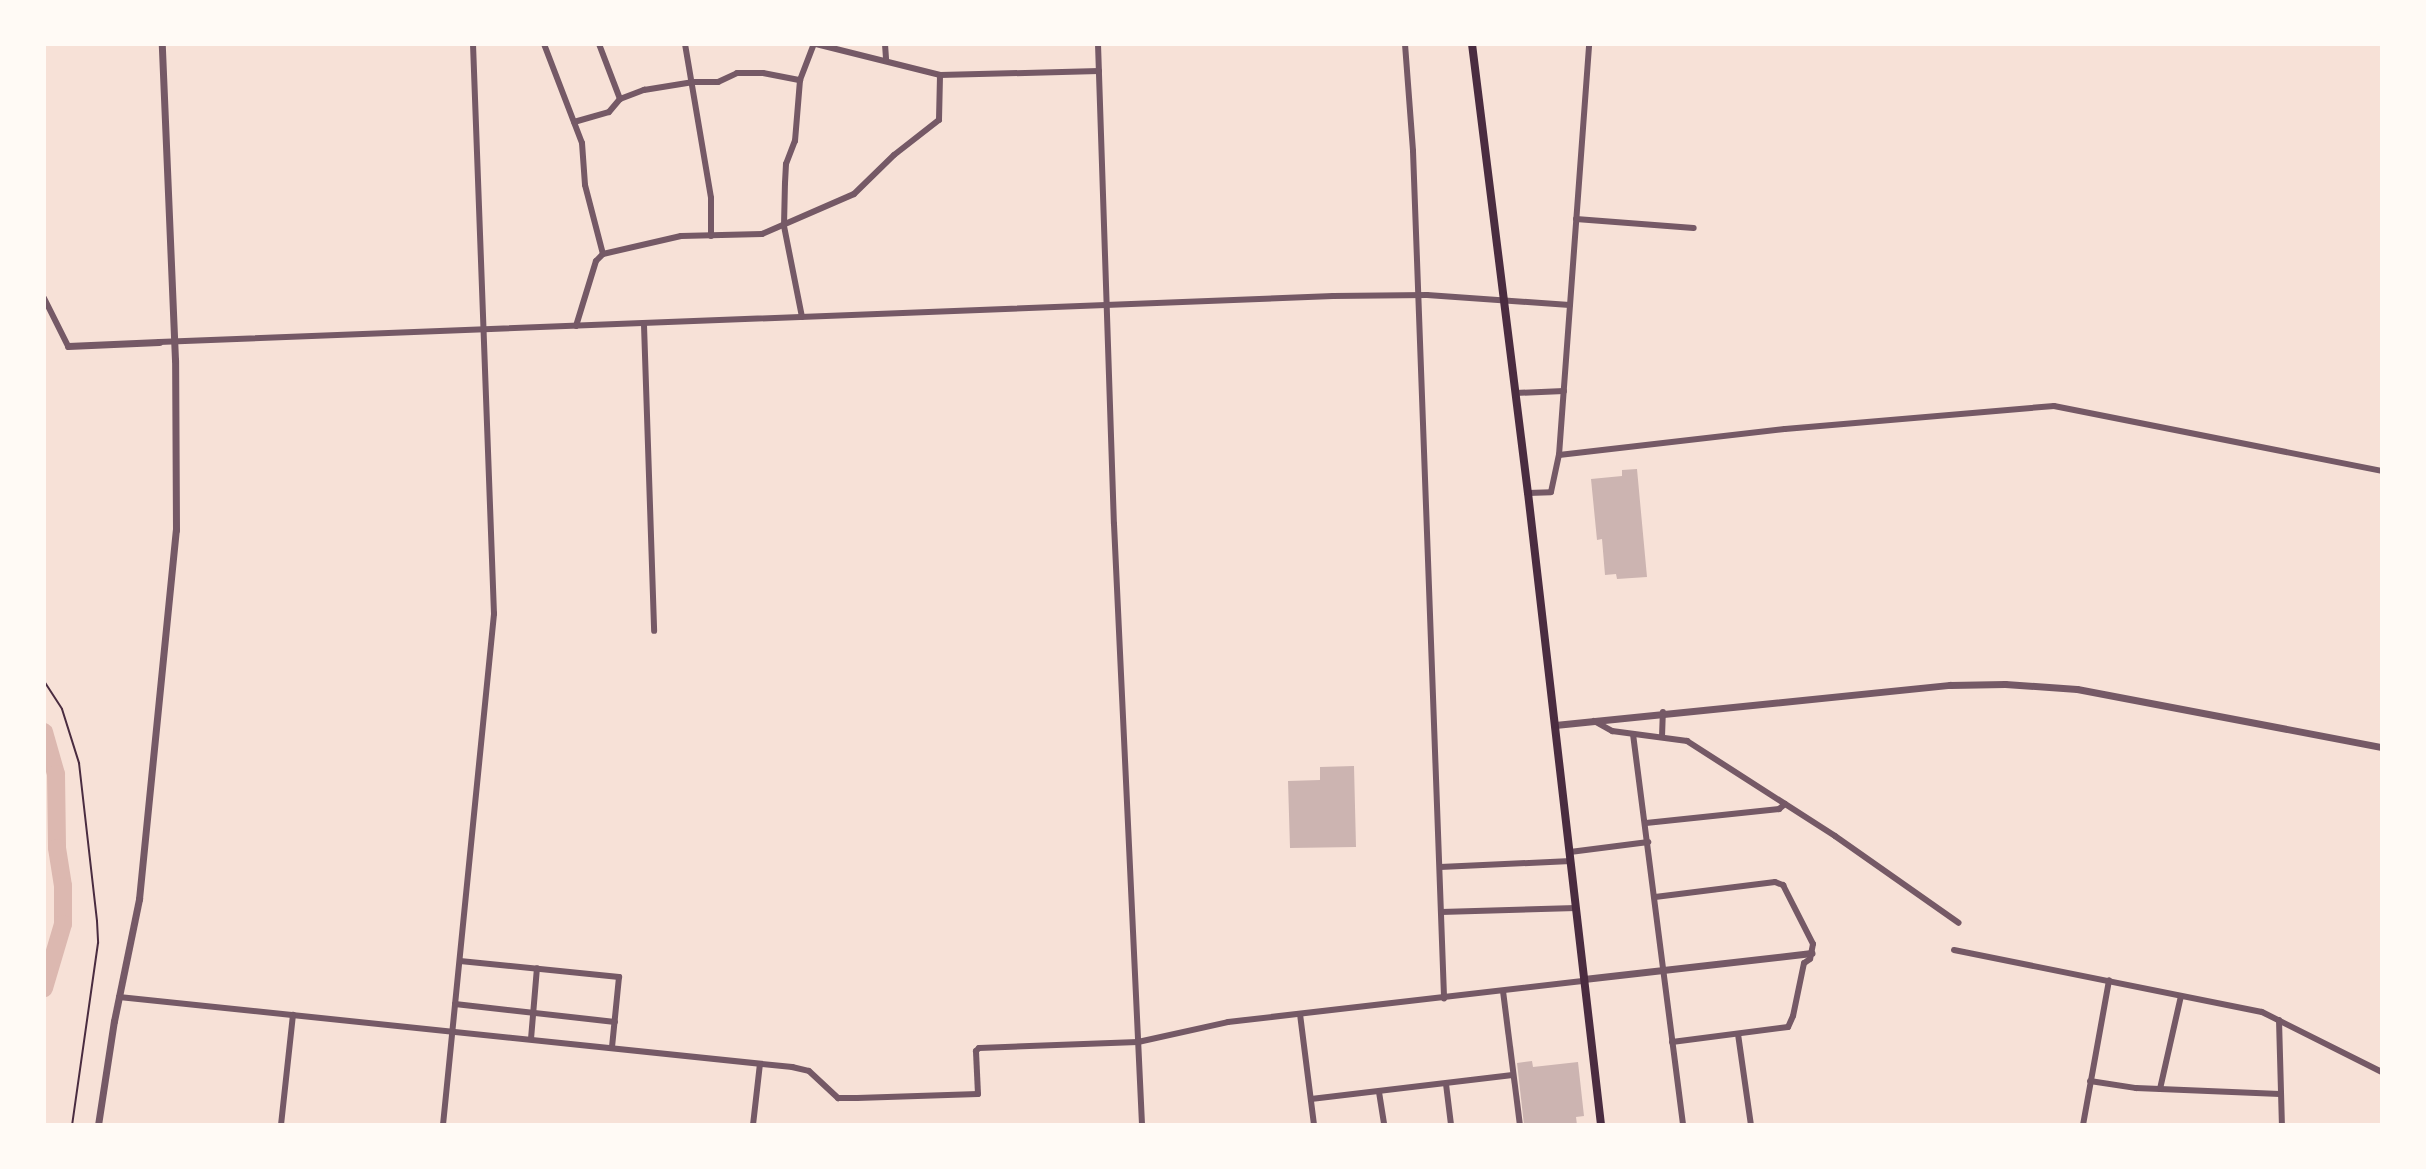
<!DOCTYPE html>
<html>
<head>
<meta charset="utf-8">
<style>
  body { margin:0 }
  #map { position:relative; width:2426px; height:1169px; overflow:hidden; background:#f7e1d7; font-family:"PT Sans Narrow",sans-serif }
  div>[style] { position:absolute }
  .river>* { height:18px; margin:-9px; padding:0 9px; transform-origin:9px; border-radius:9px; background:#dcb8b0 }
  .building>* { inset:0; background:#ccb4b1 }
  .path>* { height:2px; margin:-1px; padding:0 1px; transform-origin:1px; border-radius:1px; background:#4a2c40 }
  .minor>* { height:6px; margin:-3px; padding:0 3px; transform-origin:3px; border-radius:3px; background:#755966 }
  .tertiary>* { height:7px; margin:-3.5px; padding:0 3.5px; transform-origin:3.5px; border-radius:3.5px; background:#755966 }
  .secondary>* { height:8px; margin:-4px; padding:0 4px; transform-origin:4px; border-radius:4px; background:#4a2c40 }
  span { translate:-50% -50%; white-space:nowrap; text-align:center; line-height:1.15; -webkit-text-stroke:8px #fffaf5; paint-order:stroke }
  .frame { position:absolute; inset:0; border:46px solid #fffaf5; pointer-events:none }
</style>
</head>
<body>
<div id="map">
  <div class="river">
    <i style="left:44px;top:732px;width:44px;rotate:74.1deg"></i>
    <i style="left:56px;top:774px;width:74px;rotate:89.2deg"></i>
    <i style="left:57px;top:848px;width:38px;rotate:81deg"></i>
    <i style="left:63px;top:886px;width:38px;rotate:90deg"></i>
    <i style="left:63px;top:924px;width:67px;rotate:106.5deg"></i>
  </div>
  <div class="building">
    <i style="clip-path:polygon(1637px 469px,1647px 577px,1617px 579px,1616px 574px,1605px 575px,1602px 539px,1597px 540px,1591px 479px,1622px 476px,1622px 470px)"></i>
    <i style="clip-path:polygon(1354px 766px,1356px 847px,1290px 848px,1288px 781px,1320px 780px,1320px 767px)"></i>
    <i style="clip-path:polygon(1532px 1061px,1533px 1067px,1578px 1062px,1584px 1116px,1576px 1117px,1577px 1125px,1524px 1125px,1517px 1063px)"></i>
  </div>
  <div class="path">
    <i style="left:44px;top:681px;width:33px;rotate:57deg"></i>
    <i style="left:62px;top:709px;width:57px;rotate:72.5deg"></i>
    <i style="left:79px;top:763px;width:159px;rotate:83.5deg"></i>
    <i style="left:97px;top:921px;width:22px;rotate:87deg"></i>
    <i style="left:98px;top:943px;width:184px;rotate:98.1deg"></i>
  </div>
  <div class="minor">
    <i style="left:544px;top:44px;width:106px;rotate:69deg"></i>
    <i style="left:582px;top:143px;width:42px;rotate:85.9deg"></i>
    <i style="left:585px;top:185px;width:71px;rotate:75.4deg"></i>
    <i style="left:599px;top:44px;width:59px;rotate:69.1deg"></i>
    <i style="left:685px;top:44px;width:156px;rotate:80.4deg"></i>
    <i style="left:711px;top:198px;width:38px;rotate:90deg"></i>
    <i style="left:816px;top:44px;width:128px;rotate:14deg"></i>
    <i style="left:940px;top:75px;width:159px;rotate:-1.4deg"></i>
    <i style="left:885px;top:44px;width:16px;rotate:86deg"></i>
    <i style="left:1098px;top:44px;width:480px;rotate:88.1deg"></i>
    <i style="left:1114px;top:524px;width:602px;rotate:87.33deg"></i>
    <i style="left:1405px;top:44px;width:107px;rotate:85.7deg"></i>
    <i style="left:1413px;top:151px;width:848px;rotate:87.9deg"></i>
    <i style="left:574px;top:122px;width:36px;rotate:-16deg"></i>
    <i style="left:609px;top:112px;width:17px;rotate:-50deg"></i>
    <i style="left:620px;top:99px;width:26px;rotate:-21deg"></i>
    <i style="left:644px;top:90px;width:50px;rotate:-9.3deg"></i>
    <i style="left:693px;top:82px;width:25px"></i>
    <i style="left:718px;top:82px;width:21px;rotate:-25deg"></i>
    <i style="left:737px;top:73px;width:26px"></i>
    <i style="left:763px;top:73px;width:38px;rotate:11deg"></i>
    <i style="left:1576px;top:219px;width:118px;rotate:4.4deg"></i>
    <i style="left:44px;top:298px;width:54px;rotate:63.4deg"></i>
    <i style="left:802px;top:317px;width:93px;rotate:-101.2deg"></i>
    <i style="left:784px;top:226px;width:43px;rotate:-88.7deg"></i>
    <i style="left:785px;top:183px;width:19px;rotate:-87deg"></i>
    <i style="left:786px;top:164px;width:25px;rotate:-69deg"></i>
    <i style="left:795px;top:141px;width:61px;rotate:-85.3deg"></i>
    <i style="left:800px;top:80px;width:39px;rotate:-69deg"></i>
    <i style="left:644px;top:325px;width:306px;rotate:88.1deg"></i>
    <i style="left:576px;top:326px;width:68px;rotate:-72.9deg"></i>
    <i style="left:596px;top:261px;width:10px;rotate:-45deg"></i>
    <i style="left:603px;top:254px;width:80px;rotate:-13deg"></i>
    <i style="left:681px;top:236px;width:81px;rotate:-1.4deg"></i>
    <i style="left:762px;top:234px;width:100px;rotate:-23.5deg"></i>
    <i style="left:854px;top:194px;width:56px;rotate:-44.3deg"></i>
    <i style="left:894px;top:155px;width:57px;rotate:-37.9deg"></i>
    <i style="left:939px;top:120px;width:45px;rotate:-88.7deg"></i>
    <i style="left:159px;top:342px;width:1175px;rotate:-2.24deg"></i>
    <i style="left:1333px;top:296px;width:94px;rotate:-0.6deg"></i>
    <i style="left:1427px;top:295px;width:143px;rotate:4deg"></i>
    <i style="left:1515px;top:393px;width:49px;rotate:-2.3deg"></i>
    <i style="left:1559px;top:455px;width:227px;rotate:-6.6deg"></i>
    <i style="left:1785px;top:429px;width:270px;rotate:-4.9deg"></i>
    <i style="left:2054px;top:406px;width:334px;rotate:11.2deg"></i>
    <i style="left:1528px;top:493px;width:23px;rotate:-2deg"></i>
    <i style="left:1551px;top:492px;width:38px;rotate:-78deg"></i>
    <i style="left:1559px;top:455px;width:412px;rotate:-85.8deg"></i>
    <i style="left:1594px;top:721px;width:21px;rotate:29deg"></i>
    <i style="left:1612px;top:731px;width:76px;rotate:7.6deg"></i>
    <i style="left:1687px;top:741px;width:176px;rotate:32.7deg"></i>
    <i style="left:1835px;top:836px;width:151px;rotate:35.1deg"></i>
    <i style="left:1633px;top:734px;width:394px;rotate:82.7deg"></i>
    <i style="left:1662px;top:737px;width:25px;rotate:-88deg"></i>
    <i style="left:1646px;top:823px;width:134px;rotate:-6deg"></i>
    <i style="left:1779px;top:809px;width:8px;rotate:-40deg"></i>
    <i style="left:1570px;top:852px;width:79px;rotate:-7.3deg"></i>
    <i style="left:1440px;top:867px;width:131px;rotate:-2.6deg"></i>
    <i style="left:1655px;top:897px;width:121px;rotate:-7.1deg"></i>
    <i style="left:1775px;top:882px;width:9px;rotate:21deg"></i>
    <i style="left:1783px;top:885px;width:66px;rotate:63deg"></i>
    <i style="left:1813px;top:944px;width:15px;rotate:101deg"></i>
    <i style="left:1810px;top:959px;width:7px;rotate:146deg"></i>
    <i style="left:1804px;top:963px;width:54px;rotate:101.7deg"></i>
    <i style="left:1793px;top:1016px;width:12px;rotate:114deg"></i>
    <i style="left:1788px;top:1027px;width:117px;rotate:172.6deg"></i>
    <i style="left:1441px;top:912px;width:135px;rotate:-1.7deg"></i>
    <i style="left:1954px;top:950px;width:314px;rotate:11.4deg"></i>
    <i style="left:2262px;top:1012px;width:134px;rotate:26.6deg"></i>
    <i style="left:460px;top:961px;width:160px;rotate:5.7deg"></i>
    <i style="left:619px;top:977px;width:70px;rotate:95.7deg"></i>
    <i style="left:1503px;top:991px;width:135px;rotate:82.8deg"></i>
    <i style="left:119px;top:997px;width:677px;rotate:5.94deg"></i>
    <i style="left:792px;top:1067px;width:17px;rotate:13deg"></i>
    <i style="left:809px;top:1071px;width:40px;rotate:43deg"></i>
    <i style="left:838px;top:1098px;width:19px"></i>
    <i style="left:857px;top:1098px;width:121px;rotate:-1.9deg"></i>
    <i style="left:978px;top:1094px;width:43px;rotate:-92.7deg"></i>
    <i style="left:976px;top:1051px;width:4px;rotate:-45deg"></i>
    <i style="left:979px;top:1048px;width:159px;rotate:-2.2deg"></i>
    <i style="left:1138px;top:1042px;width:92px;rotate:-12.5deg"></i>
    <i style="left:1228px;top:1022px;width:359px;rotate:-6.6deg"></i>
    <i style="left:455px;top:1004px;width:161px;rotate:6.4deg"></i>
    <i style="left:1300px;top:1014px;width:112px;rotate:82.8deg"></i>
    <i style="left:2279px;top:1020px;width:105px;rotate:88.4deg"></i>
    <i style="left:1738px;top:1034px;width:92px;rotate:81.9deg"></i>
    <i style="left:531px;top:1039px;width:71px;rotate:-85.2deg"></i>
    <i style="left:2090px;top:1081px;width:47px;rotate:8.7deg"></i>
    <i style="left:2136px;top:1088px;width:144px;rotate:2.4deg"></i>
    <i style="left:1446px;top:1084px;width:41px;rotate:83deg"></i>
    <i style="left:2160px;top:1089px;width:95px;rotate:-77.3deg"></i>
    <i style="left:1379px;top:1092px;width:33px;rotate:81deg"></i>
    <i style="left:1311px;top:1099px;width:203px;rotate:-6.8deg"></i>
    <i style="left:281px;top:1125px;width:111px;rotate:-83.8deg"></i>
    <i style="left:443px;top:1125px;width:514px;rotate:-84.3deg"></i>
    <i style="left:494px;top:614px;width:570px;rotate:-92.11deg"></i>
    <i style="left:753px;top:1125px;width:61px;rotate:-83.5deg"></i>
    <i style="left:2083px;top:1125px;width:147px;rotate:-79.8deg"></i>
  </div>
  <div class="tertiary">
    <i style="left:68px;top:346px;width:91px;rotate:-2.5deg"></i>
    <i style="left:1555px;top:725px;width:397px;rotate:-5.8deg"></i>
    <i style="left:1950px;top:685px;width:55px;rotate:-1deg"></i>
    <i style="left:2005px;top:684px;width:72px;rotate:4deg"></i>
    <i style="left:2077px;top:689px;width:310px;rotate:10.8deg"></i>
    <i style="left:1584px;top:979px;width:229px;rotate:-6.5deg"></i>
    <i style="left:98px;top:1125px;width:105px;rotate:-81.3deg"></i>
    <i style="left:114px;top:1021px;width:125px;rotate:-78.4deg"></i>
    <i style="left:139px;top:899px;width:371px;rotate:-84.3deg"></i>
    <i style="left:176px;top:530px;width:170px;rotate:-90.3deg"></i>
    <i style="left:175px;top:360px;width:316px;rotate:-92.4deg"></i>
  </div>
  <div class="secondary">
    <i style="left:1472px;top:44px;width:452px;rotate:82.9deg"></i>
    <i style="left:1528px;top:493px;width:636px;rotate:83.41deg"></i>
  </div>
  <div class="frame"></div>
</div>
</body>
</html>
